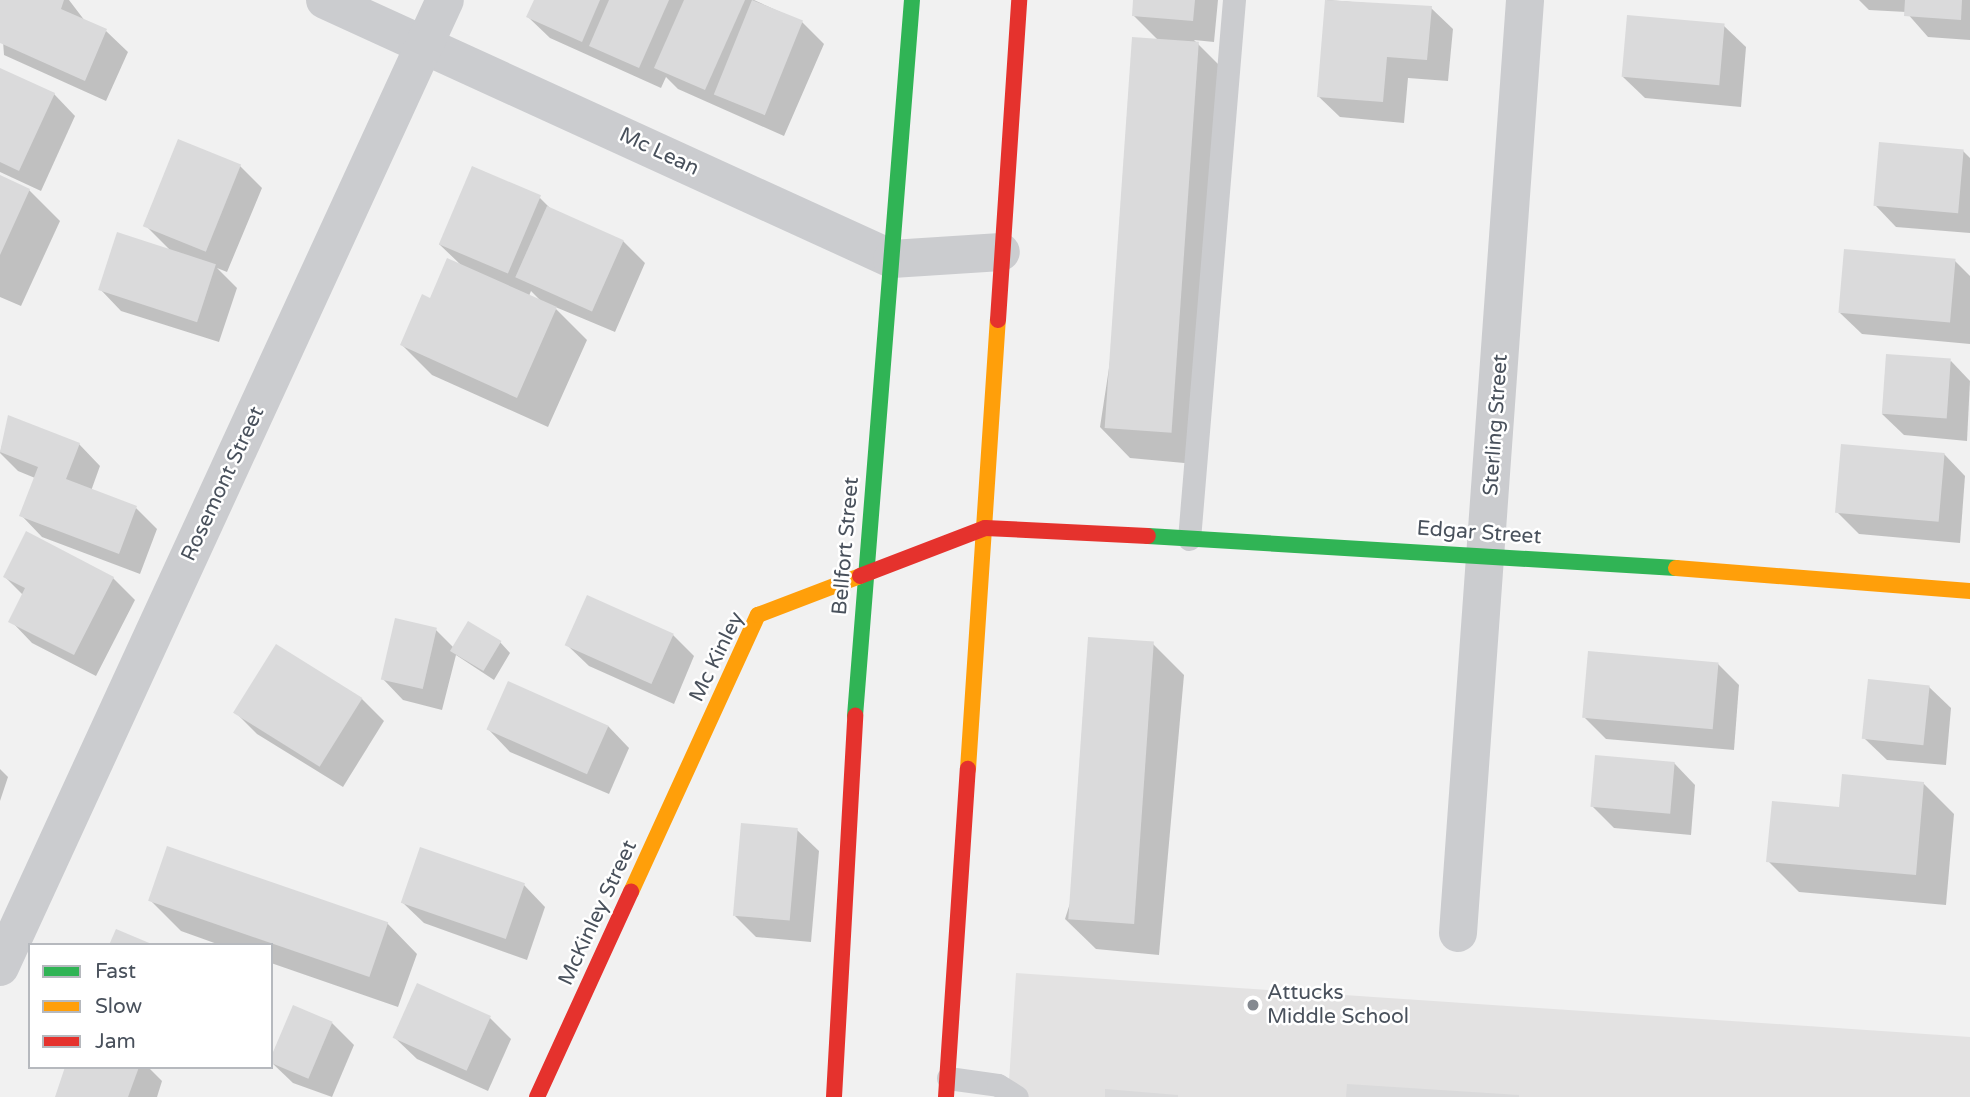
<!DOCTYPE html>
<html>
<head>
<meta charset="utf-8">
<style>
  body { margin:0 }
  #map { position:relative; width:1970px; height:1097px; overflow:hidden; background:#f1f1f1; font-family:"Varela Round",sans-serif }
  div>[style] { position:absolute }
  .education>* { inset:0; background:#e3e2e2 }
  .shadow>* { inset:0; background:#0003 }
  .building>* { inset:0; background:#dadadb; transform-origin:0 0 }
  .lane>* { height:23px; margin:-11.5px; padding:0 11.5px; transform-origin:11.5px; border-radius:11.5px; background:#cbcccf }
  .street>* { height:38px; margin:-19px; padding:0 19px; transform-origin:19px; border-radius:19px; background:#cbcccf }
  .fast>* { height:16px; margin:-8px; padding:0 8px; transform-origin:8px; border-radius:8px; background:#30b455 }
  .slow>* { height:16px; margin:-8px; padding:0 8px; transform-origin:8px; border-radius:8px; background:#ff9f0a }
  .jam>* { height:16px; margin:-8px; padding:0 8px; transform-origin:8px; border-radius:8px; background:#e5322d }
  .dots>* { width:19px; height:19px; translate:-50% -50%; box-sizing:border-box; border:4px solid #fff; border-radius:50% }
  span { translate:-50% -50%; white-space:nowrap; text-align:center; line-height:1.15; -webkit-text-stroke:5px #fff; paint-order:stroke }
  .street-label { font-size:21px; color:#49515c }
  .poi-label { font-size:21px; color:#49515c }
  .left { translate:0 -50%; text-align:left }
  .legend { position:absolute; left:28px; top:943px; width:245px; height:126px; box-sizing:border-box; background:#fff; border:2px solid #b6b9be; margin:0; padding:9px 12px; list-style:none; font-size:21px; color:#49515c }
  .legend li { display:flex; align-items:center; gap:14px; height:35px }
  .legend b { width:35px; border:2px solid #b6b9be }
</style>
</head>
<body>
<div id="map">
  <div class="education">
    <i style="clip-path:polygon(1016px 973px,1970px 1037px,1970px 1097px,1008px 1097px)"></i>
  </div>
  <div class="shadow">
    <i style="clip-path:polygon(0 0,69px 0,85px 21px,106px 31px,128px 52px,106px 101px,4px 55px)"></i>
    <i style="clip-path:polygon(536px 0,754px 0,802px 22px,824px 44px,784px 136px,678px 89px,666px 77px,661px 88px,550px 38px,528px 17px)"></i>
    <i style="clip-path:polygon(1135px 0,1218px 0,1214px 42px,1194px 40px,1229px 75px,1195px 464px,1130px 458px,1100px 427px,1159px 41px,1133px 15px)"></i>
    <i style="clip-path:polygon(1327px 0,1431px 8px,1453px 29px,1448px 81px,1408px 78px,1404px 123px,1340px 117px,1318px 96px)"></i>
    <i style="clip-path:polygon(1859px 0,1970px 0,1970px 40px,1928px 37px,1906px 12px,1869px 10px)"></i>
    <i style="clip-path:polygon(1724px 26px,1746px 47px,1741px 107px,1645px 98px,1623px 77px)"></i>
    <i style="clip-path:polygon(0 70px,54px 94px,75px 116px,41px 191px,0 172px)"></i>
    <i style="clip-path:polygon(1963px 151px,1970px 158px,1970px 233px,1896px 227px,1875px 205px)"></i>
    <i style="clip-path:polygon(240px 166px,262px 188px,227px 272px,217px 268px,237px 288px,219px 342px,121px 311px,100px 289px,171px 251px,145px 225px)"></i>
    <i style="clip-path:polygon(0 177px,29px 190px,60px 221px,21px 306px,0 297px)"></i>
    <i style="clip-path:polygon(evenodd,540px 198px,552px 210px,623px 241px,645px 263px,615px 332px,553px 306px,587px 340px,548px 427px,432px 375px,402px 345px,431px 300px,462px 266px,439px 244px,540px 198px,531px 291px,542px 302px,529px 296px,531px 291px)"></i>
    <i style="clip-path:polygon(1955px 261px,1970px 276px,1970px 344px,1862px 334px,1840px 313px)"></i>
    <i style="clip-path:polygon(1951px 361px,1970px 381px,1967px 441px,1904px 435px,1882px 414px)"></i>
    <i style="clip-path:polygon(9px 418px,79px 444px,100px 466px,91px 491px,136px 508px,157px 529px,140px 574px,42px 537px,21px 515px,35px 478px,18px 471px,0 453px)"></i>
    <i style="clip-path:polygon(1944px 454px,1965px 476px,1960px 543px,1859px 534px,1837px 512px)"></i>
    <i style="clip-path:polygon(5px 577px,113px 578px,135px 600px,96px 676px,32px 643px,11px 621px,24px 596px)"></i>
    <i style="clip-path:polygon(436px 630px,454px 648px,500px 642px,510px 653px,494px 680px,456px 655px,442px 710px,403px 700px,382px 678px)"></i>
    <i style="clip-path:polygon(673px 635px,694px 656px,674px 704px,589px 666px,567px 645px)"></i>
    <i style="clip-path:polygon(1153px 644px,1184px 675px,1159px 955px,1096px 949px,1065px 919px)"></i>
    <i style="clip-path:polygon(1718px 664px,1739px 685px,1734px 750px,1606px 739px,1585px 718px)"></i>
    <i style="clip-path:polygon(1929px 687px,1951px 708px,1946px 765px,1887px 760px,1865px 739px)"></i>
    <i style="clip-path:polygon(362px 699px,384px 721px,343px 787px,257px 734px,236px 713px)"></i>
    <i style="clip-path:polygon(608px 726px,629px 748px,609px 794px,510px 752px,489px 730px)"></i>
    <i style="clip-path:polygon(1674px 763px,1695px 785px,1691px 835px,1614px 828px,1593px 807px)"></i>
    <i style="clip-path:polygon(0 769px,8px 777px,0 801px)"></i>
    <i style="clip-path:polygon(1923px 783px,1954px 814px,1946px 905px,1799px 892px,1768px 861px,1841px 809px)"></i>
    <i style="clip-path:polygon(797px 830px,819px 851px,811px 942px,756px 937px,735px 916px)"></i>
    <i style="clip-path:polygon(524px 885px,545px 907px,527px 960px,424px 923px,402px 902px)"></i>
    <i style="clip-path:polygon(150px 900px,387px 923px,417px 954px,398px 1007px,271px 963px,271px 945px,220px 945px,181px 931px)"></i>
    <i style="clip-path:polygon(294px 1007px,332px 1023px,354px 1045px,332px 1097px,293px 1083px,271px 1062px)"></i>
    <i style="clip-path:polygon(490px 1018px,511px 1039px,488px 1091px,417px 1059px,395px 1038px)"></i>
    <i style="clip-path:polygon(67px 1067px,148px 1067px,162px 1081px,157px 1097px,56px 1097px)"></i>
  </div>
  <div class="building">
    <i style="clip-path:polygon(0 0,64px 0,61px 9px,107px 29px,85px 81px,0 43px)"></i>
    <i style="clip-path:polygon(534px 0,600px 0,582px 42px,526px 17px)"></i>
    <i style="clip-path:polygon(609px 0,669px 0,639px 68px,589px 46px)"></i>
    <i style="clip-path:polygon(684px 0,745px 0,705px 90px,654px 68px)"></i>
    <i style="left:752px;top:0;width:55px;height:102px;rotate:22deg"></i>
    <i style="clip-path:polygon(1133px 0,1195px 0,1193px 21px,1132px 16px)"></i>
    <i style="clip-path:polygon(1325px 0,1432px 6px,1427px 60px,1387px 57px,1383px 102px,1317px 97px)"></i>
    <i style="clip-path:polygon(1905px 0,1962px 0,1961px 20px,1904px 16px)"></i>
    <i style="left:1627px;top:15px;width:98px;height:62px;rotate:5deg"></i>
    <i style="left:1132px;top:37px;width:67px;height:392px;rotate:4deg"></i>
    <i style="clip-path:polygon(0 68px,55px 93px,19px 171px,0 162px)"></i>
    <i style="left:178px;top:139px;width:68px;height:94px;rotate:22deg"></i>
    <i style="left:1879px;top:142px;width:85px;height:64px;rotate:5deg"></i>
    <i style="left:472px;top:166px;width:75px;height:85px;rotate:23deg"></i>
    <i style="clip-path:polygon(0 175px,30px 189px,0 255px)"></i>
    <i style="left:547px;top:206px;width:84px;height:78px;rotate:24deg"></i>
    <i style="left:117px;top:232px;width:104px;height:61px;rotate:18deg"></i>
    <i style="left:1844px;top:249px;width:112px;height:64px;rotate:5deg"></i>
    <i style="clip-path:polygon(447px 258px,557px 307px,517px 398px,400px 345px,422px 294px,430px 298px)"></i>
    <i style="left:1886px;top:354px;width:65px;height:60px;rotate:4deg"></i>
    <i style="clip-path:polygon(8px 415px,80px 443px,66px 479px,137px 506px,119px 554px,19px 516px,38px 467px,0 452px)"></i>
    <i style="left:1841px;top:444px;width:104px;height:69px;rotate:5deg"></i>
    <i style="clip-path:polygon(26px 531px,114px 577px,74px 655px,8px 622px,25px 588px,3px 577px)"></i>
    <i style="left:587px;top:595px;width:95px;height:55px;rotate:24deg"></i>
    <i style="left:395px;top:618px;width:43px;height:63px;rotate:13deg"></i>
    <i style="left:468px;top:621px;width:39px;height:35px;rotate:31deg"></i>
    <i style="left:1088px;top:637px;width:66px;height:283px;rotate:4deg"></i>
    <i style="left:276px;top:644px;width:102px;height:81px;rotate:32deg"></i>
    <i style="left:1588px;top:651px;width:131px;height:67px;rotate:5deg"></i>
    <i style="left:1868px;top:679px;width:62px;height:60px;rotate:6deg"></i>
    <i style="left:508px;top:681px;width:110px;height:53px;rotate:24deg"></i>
    <i style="left:1595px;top:755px;width:80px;height:52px;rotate:5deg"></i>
    <i style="clip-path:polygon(1842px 774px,1924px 782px,1916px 875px,1766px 862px,1772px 801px,1839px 807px)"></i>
    <i style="left:741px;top:823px;width:57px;height:93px;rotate:5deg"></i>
    <i style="left:167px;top:846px;width:234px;height:58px;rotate:19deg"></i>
    <i style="left:420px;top:847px;width:111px;height:59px;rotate:19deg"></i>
    <i style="clip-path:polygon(116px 929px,154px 945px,109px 945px)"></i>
    <i style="left:417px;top:983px;width:81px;height:60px;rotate:24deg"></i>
    <i style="left:293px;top:1005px;width:43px;height:62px;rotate:23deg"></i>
    <i style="clip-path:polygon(65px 1067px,139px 1067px,128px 1097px,55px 1097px)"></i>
    <i style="clip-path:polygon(1347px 1084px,1519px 1095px,1519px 1097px,1346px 1097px)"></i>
    <i style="clip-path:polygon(1105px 1089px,1178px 1095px,1178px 1097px,1105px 1097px)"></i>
  </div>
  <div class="lane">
    <i style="left:1189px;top:539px;width:541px;rotate:-85.23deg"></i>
    <i style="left:948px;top:1078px;width:50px;rotate:8deg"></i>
    <i style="left:998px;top:1085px;width:22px;rotate:32deg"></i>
  </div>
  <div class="street">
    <i style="left:325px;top:0;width:623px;rotate:24.55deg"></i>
    <i style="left:892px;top:259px;width:109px;rotate:-3.7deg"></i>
    <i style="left:1458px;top:933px;width:935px;rotate:-85.89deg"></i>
    <i style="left:0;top:967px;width:1064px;rotate:-65.29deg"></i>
  </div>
  <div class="fast">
    <i style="left:1148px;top:536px;width:529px;rotate:3.47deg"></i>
    <i style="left:855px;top:716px;width:718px;rotate:-85.45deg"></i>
  </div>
  <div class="slow">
    <i style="left:1676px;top:568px;width:295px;rotate:4.5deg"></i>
    <i style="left:968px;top:769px;width:450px;rotate:-86.2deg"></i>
    <i style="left:631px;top:892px;width:305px;rotate:-65.4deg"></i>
    <i style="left:758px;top:615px;width:109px;rotate:-20.9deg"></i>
  </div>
  <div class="jam">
    <i style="left:998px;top:320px;width:321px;rotate:-86.2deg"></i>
    <i style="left:860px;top:576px;width:134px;rotate:-21deg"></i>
    <i style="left:985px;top:528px;width:163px;rotate:2.8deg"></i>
    <i style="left:537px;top:1097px;width:226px;rotate:-65.4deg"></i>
    <i style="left:834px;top:1097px;width:382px;rotate:-86.8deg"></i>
    <i style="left:946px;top:1097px;width:329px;rotate:-86.2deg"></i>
  </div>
  <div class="dots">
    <i style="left:1253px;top:1005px;background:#848990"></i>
  </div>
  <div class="street-label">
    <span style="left:659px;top:152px;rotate:25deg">Mc Lean</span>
    <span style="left:1496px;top:425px;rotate:-86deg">Sterling Street</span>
    <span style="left:223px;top:484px;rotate:-65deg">Rosemont Street</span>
    <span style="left:1479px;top:533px;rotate:4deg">Edgar Street</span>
    <span style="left:846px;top:546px;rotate:-85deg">Bellfort Street</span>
    <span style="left:717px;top:657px;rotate:-64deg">Mc Kinley</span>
    <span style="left:598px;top:913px;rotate:-65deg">McKinley Street</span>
  </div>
  <div class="poi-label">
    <span class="left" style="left:1267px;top:1005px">Attucks<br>Middle School</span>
  </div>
  <ul class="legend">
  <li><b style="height:9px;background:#30b455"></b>Fast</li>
  <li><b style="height:9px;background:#ff9f0a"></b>Slow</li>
  <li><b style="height:9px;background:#e5322d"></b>Jam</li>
  </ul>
</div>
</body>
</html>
